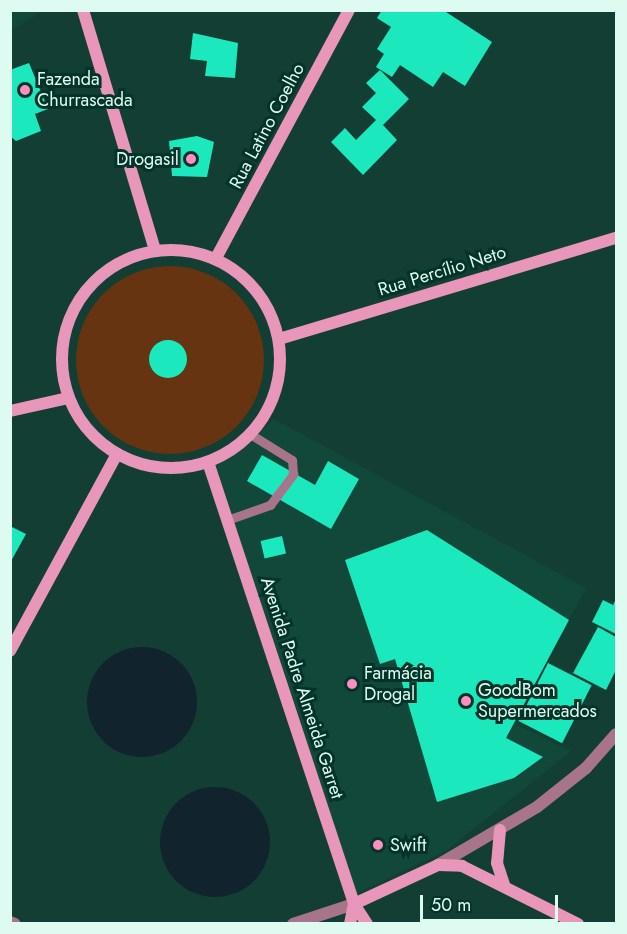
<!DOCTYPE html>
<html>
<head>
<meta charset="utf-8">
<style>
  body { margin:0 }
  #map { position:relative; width:627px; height:934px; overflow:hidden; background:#123e33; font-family:Jost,sans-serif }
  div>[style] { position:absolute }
  .built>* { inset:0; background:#11483a }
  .green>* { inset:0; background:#663410 }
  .round { border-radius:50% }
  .water>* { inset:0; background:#11242e }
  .building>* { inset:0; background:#1be9bd; transform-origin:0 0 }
  .lane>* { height:9px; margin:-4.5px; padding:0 4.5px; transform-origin:4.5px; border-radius:4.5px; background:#a8748a }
  .street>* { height:12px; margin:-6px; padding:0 6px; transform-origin:6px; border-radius:6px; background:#a8748a }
  .secondary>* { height:12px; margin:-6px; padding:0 6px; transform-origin:6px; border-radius:6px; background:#e896ba }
  .secondary>.ring { margin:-6px; padding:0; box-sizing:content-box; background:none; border:12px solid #e896ba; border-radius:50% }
  .dots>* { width:16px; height:16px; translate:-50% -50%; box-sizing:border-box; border:3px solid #043429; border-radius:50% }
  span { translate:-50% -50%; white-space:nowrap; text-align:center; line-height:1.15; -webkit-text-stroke:6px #043429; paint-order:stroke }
  .poi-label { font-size:18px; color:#defbf1 }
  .left { translate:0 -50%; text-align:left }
  .right { translate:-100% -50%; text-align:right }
  .street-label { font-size:18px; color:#defbf1 }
  .frame { position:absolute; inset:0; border:12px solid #defbf1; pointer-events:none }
  .scale { position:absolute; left:420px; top:895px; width:138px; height:27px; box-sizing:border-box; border:3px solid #defbf1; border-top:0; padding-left:8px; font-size:18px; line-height:21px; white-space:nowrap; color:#defbf1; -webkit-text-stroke:4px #043429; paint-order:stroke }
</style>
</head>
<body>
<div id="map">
  <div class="built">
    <i style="clip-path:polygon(11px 10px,43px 10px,43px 11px,11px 30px)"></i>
    <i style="clip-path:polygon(274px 419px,586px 588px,513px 723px,571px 751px,446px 851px,357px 893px,214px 466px,235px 455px)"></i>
  </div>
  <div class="green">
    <i class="round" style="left:76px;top:266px;width:188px;height:188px"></i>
  </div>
  <div class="water">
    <i class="round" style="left:87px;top:647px;width:110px;height:110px"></i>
    <i class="round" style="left:160px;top:787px;width:110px;height:110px"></i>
  </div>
  <div class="building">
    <i style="clip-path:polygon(382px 10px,443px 10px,492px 42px,465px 86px,443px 72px,433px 87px,400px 65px,392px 77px,376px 67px,384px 54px,377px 49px,391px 27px,377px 18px)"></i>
    <i style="clip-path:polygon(193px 33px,238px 43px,235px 78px,205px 76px,207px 61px,190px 59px)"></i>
    <i style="clip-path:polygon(29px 63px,48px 109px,35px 114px,41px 131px,16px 141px,10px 136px,10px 70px)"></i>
    <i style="clip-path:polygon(380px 70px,409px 99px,383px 125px,397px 140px,363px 175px,331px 142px,345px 128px,356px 140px,376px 120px,362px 107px,376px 93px,366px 83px)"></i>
    <i style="clip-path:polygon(197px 136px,214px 142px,207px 177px,172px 176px,169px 141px)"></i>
    <i class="round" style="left:149px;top:340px;width:38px;height:38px"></i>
    <i style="clip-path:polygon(262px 455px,315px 485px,328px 461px,359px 479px,331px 529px,247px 481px)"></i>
    <i style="clip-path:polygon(10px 526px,26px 534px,10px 563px)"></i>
    <i style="clip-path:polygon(427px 530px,569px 620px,506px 738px,543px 757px,514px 778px,437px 802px,395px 659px,380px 664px,345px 560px)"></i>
    <i style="left:282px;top:536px;width:18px;height:22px;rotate:77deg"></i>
    <i style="clip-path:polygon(616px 599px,616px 634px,592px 622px,603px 600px,613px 605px)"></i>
    <i style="clip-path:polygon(598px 627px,616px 637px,616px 670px,606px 690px,573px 673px)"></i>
    <i style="left:548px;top:663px;width:49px;height:65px;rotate:27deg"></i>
  </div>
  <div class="lane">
    <i style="left:227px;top:520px;width:46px;rotate:-19.2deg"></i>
    <i style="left:270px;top:505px;width:39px;rotate:-53deg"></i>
    <i style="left:293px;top:474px;width:14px;rotate:-94deg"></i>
    <i style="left:292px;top:460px;width:49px;rotate:-148.2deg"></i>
  </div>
  <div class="street">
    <i style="left:438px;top:865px;width:115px;rotate:-30.4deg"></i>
    <i style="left:537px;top:807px;width:63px;rotate:-38.5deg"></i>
    <i style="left:586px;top:768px;width:45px;rotate:-48.6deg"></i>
    <i style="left:10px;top:922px;width:5px;rotate:22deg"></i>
    <i style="left:293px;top:924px;width:64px;rotate:-18.2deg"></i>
  </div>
  <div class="secondary">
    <i style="left:83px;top:10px;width:251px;rotate:73.3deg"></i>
    <i class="ring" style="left:62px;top:250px;width:206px;height:206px"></i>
    <i style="left:216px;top:258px;width:281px;rotate:-61.8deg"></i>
    <i style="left:279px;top:339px;width:352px;rotate:-16.7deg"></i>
    <i style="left:10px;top:411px;width:59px;rotate:-12.6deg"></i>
    <i style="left:208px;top:462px;width:465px;rotate:71.7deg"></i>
    <i style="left:354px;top:904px;width:24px;rotate:57deg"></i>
    <i style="left:10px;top:651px;width:224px;rotate:-61.5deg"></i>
    <i style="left:500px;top:830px;width:33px;rotate:95deg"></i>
    <i style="left:497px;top:863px;width:22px;rotate:72deg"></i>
    <i style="left:354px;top:904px;width:93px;rotate:-24.9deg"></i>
    <i style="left:438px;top:865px;width:24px;rotate:2deg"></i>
    <i style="left:462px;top:866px;width:130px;rotate:26.6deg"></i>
    <i style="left:350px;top:924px;width:20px;rotate:-79deg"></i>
  </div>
  <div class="dots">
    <i style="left:25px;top:90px;background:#fd8ec1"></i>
    <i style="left:191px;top:159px;background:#fd8ec1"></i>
    <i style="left:352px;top:684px;background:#fd8ec1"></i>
    <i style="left:466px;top:701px;background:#fd8ec1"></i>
    <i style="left:378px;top:845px;background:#fd8ec1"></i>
  </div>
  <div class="poi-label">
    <span class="left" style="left:37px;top:90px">Fazenda<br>Churrascada</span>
    <span class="right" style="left:179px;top:159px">Drogasil</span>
    <span class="left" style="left:364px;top:684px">Farmácia<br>Drogal</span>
    <span class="left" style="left:478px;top:701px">GoodBom<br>Supermercados</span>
    <span class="left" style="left:390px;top:845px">Swift</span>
  </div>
  <div class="street-label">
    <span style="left:267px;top:126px;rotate:-62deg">Rua Latino Coelho</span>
    <span style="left:442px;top:271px;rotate:-17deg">Rua Percílio Neto</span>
    <span style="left:302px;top:688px;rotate:72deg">Avenida Padre Almeida Garret</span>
  </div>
  <div class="frame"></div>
  <div class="scale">50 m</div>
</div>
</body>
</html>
